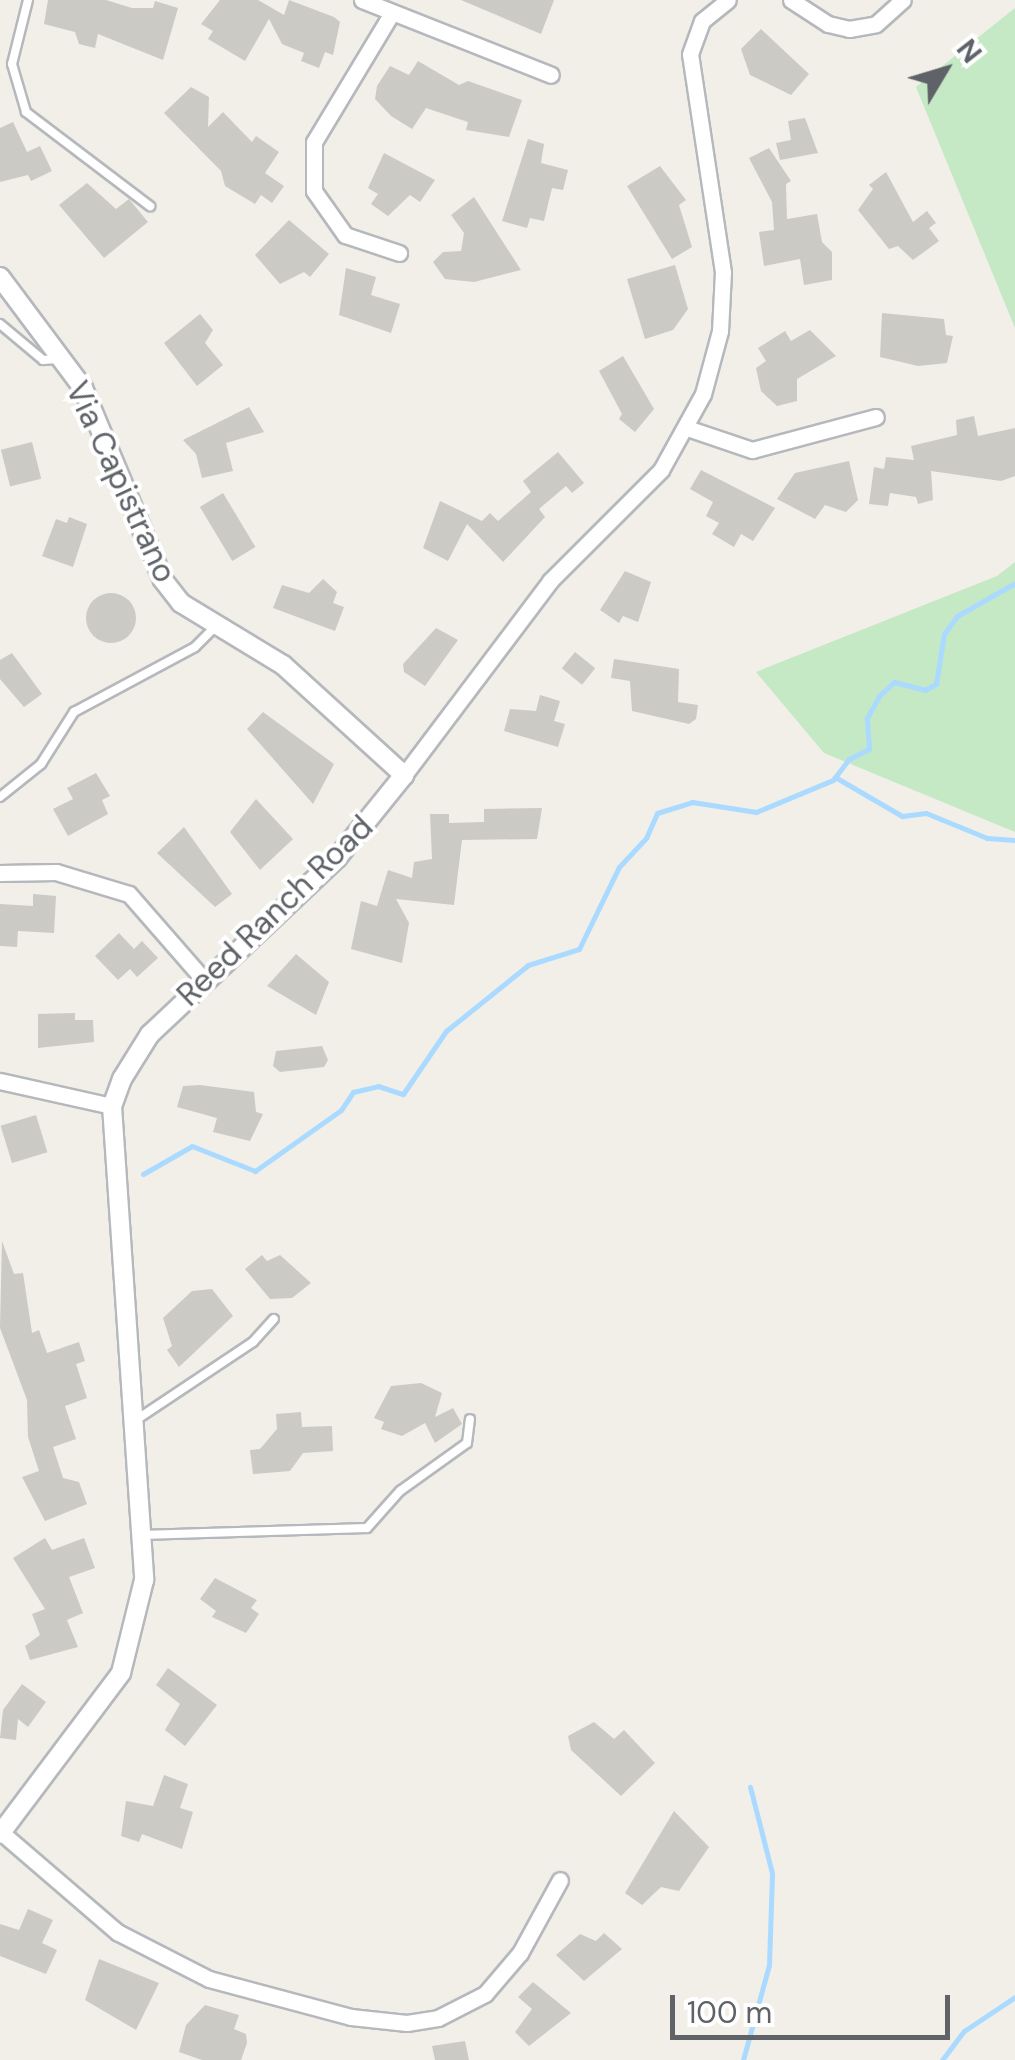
<!DOCTYPE html>
<html>
<head>
<meta charset="utf-8">
<style>
  body { margin:0 }
  #map { position:relative; width:1015px; height:2060px; overflow:hidden; background:#f1efe8; font-family:"DM Sans",sans-serif }
  div>[style] { position:absolute }
  .green>* { inset:0; background:#c5e8c5 }
  .stream>* { height:5px; margin:-2.5px; padding:0 2.5px; transform-origin:2.5px; border-radius:2.5px; background:#aadaff }
  .building>* { inset:0; background:#cccac5; transform-origin:0 0 }
  .round { border-radius:50% }
  .roads { filter:drop-shadow(2px 0 #b5b8bc) drop-shadow(-2px 0 #b5b8bc) drop-shadow(0 2px #b5b8bc) drop-shadow(0 -2px #b5b8bc) }
  .service>* { height:8px; margin:-4px; padding:0 4px; transform-origin:4px; border-radius:4px; background:#fff }
  .minor>* { height:15px; margin:-7.5px; padding:0 7.5px; transform-origin:7.5px; border-radius:7.5px; background:#fff }
  .tertiary>* { height:18px; margin:-9px; padding:0 9px; transform-origin:9px; border-radius:9px; background:#fff }
  span { translate:-50% -50%; white-space:nowrap; text-align:center; line-height:1.15; -webkit-text-stroke:8px #fff; paint-order:stroke }
  .street-label { font-size:32px; color:#5f6368 }
  .north { position:absolute; left:895px; top:20px; width:100px; height:100px; -webkit-text-stroke:8px #fff; paint-order:stroke; rotate:52deg; font-size:28px; font-weight:700; line-height:40px; text-align:center; color:#5f6368 }
  .north::after { content:''; display:block; margin:auto; width:35px; height:45px; background:#5f6368; clip-path:polygon(50% 0,100% 100%,50% 72%,0 100%) }
  .scale { position:absolute; left:670px; top:1995px; width:280px; height:45px; box-sizing:border-box; border:5px solid #5f6368; border-top:0; padding-left:12px; font-size:30px; line-height:35px; white-space:nowrap; color:#5f6368; -webkit-text-stroke:8px #fff; paint-order:stroke }
</style>
</head>
<body>
<div id="map">
  <div class="green">
    <i style="clip-path:polygon(1015px 8px,1015px 328px,916px 87px)"></i>
    <i style="clip-path:polygon(1015px 562px,1015px 832px,824px 753px,756px 672px,997px 576px)"></i>
  </div>
  <div class="stream">
    <i style="left:835px;top:777px;width:78px;rotate:30.2deg"></i>
    <i style="left:902px;top:816px;width:24px;rotate:-7deg"></i>
    <i style="left:926px;top:813px;width:66px;rotate:22.3deg"></i>
    <i style="left:987px;top:838px;width:28px;rotate:4deg"></i>
    <i style="left:143px;top:1174px;width:56px;rotate:-29.7deg"></i>
    <i style="left:192px;top:1146px;width:68px;rotate:21.6deg"></i>
    <i style="left:255px;top:1171px;width:105px;rotate:-35.3deg"></i>
    <i style="left:341px;top:1110px;width:22px;rotate:-56deg"></i>
    <i style="left:353px;top:1092px;width:26px;rotate:-13deg"></i>
    <i style="left:378px;top:1086px;width:26px;rotate:18deg"></i>
    <i style="left:403px;top:1094px;width:76px;rotate:-55.7deg"></i>
    <i style="left:446px;top:1031px;width:105px;rotate:-38.8deg"></i>
    <i style="left:528px;top:965px;width:53px;rotate:-17.4deg"></i>
    <i style="left:579px;top:949px;width:91px;rotate:-64deg"></i>
    <i style="left:619px;top:867px;width:40px;rotate:-47deg"></i>
    <i style="left:646px;top:838px;width:27px;rotate:-66deg"></i>
    <i style="left:657px;top:813px;width:37px;rotate:-17deg"></i>
    <i style="left:692px;top:802px;width:65px;rotate:8.9deg"></i>
    <i style="left:756px;top:812px;width:83px;rotate:-22.6deg"></i>
    <i style="left:833px;top:780px;width:26px;rotate:-53deg"></i>
    <i style="left:849px;top:759px;width:22px;rotate:-27deg"></i>
    <i style="left:869px;top:749px;width:31px;rotate:-94deg"></i>
    <i style="left:867px;top:718px;width:25px;rotate:-61deg"></i>
    <i style="left:879px;top:696px;width:21px;rotate:-43deg"></i>
    <i style="left:894px;top:682px;width:32px;rotate:14deg"></i>
    <i style="left:925px;top:690px;width:13px;rotate:-29deg"></i>
    <i style="left:936px;top:684px;width:51px;rotate:-80.9deg"></i>
    <i style="left:944px;top:634px;width:22px;rotate:-54deg"></i>
    <i style="left:957px;top:616px;width:67px;rotate:-29.6deg"></i>
    <i style="left:743px;top:2060px;width:98px;rotate:-74.7deg"></i>
    <i style="left:769px;top:1965px;width:92px;rotate:-88.1deg"></i>
    <i style="left:772px;top:1873px;width:89px;rotate:-104.3deg"></i>
    <i style="left:942px;top:2060px;width:36px;rotate:-53deg"></i>
    <i style="left:964px;top:2031px;width:61px;rotate:-33.7deg"></i>
  </div>
  <div class="building">
    <i style="clip-path:polygon(48px 0,106px 0,132px 8px,153px 8px,155px 1px,178px 8px,163px 60px,98px 34px,95px 48px,79px 44px,75px 32px,44px 24px)"></i>
    <i style="clip-path:polygon(220px 0,258px 0,284px 15px,289px 0,334px 17px,340px 22px,333px 55px,325px 52px,319px 68px,301px 61px,304px 53px,282px 44px,269px 19px,245px 61px,208px 39px,213px 31px,201px 24px)"></i>
    <i style="clip-path:polygon(461px 0,554px 0,541px 34px)"></i>
    <i style="clip-path:polygon(761px 29px,809px 74px,791px 95px,750px 75px,741px 49px)"></i>
    <i style="clip-path:polygon(418px 61px,459px 85px,468px 81px,522px 100px,509px 137px,466px 130px,468px 122px,426px 108px,412px 129px,391px 116px,375px 99px,377px 86px,390px 66px,409px 75px)"></i>
    <i style="clip-path:polygon(191px 87px,209px 97px,208px 127px,223px 112px,252px 142px,256px 136px,279px 152px,265px 173px,284px 186px,272px 203px,261px 195px,255px 204px,225px 186px,221px 171px,164px 113px)"></i>
    <i style="clip-path:polygon(805px 118px,818px 153px,780px 160px,776px 143px,791px 140px,788px 121px)"></i>
    <i style="clip-path:polygon(13px 122px,27px 152px,40px 146px,52px 171px,31px 181px,28px 175px,0 182px,0 128px)"></i>
    <i style="clip-path:polygon(528px 139px,544px 144px,541px 163px,568px 170px,563px 190px,552px 188px,544px 221px,530px 218px,527px 228px,502px 221px)"></i>
    <i style="clip-path:polygon(769px 148px,791px 181px,786px 184px,787px 219px,817px 214px,822px 242px,832px 252px,832px 280px,804px 285px,800px 259px,764px 266px,759px 232px,774px 230px,772px 202px,749px 158px)"></i>
    <i style="clip-path:polygon(384px 153px,435px 180px,420px 202px,410px 195px,388px 216px,371px 204px,378px 194px,368px 188px)"></i>
    <i style="clip-path:polygon(660px 166px,686px 200px,679px 205px,692px 247px,672px 259px,627px 186px)"></i>
    <i style="clip-path:polygon(886px 172px,913px 222px,927px 211px,936px 223px,929px 228px,939px 241px,913px 260px,898px 246px,889px 249px,858px 210px,873px 189px,869px 185px)"></i>
    <i style="clip-path:polygon(87px 183px,116px 209px,129px 199px,148px 222px,104px 258px,59px 205px)"></i>
    <i style="clip-path:polygon(474px 197px,521px 270px,474px 282px,445px 279px,433px 262px,443px 252px,461px 251px,464px 233px,451px 215px)"></i>
    <i style="clip-path:polygon(289px 220px,329px 254px,310px 277px,304px 272px,280px 284px,255px 255px)"></i>
    <i style="clip-path:polygon(675px 265px,688px 309px,673px 330px,645px 339px,627px 279px)"></i>
    <i style="clip-path:polygon(346px 268px,376px 277px,371px 295px,400px 304px,391px 333px,339px 315px)"></i>
    <i style="clip-path:polygon(882px 313px,944px 319px,946px 335px,953px 336px,947px 363px,918px 366px,880px 357px)"></i>
    <i style="clip-path:polygon(200px 314px,213px 330px,205px 343px,223px 365px,197px 386px,164px 343px)"></i>
    <i style="clip-path:polygon(810px 330px,836px 356px,797px 379px,797px 401px,777px 406px,761px 391px,756px 368px,766px 361px,758px 348px,785px 331px,791px 341px)"></i>
    <i style="clip-path:polygon(623px 356px,654px 409px,635px 432px,619px 419px,622px 414px,599px 371px)"></i>
    <i style="clip-path:polygon(249px 407px,264px 432px,226px 443px,233px 471px,202px 478px,196px 454px,183px 440px)"></i>
    <i style="clip-path:polygon(974px 416px,978px 436px,1015px 428px,1015px 476px,1001px 481px,931px 471px,933px 500px,918px 504px,916px 497px,890px 493px,888px 506px,869px 504px,874px 467px,884px 469px,886px 457px,914px 460px,911px 446px,957px 435px,956px 420px)"></i>
    <i style="left:32px;top:442px;width:38px;height:32px;rotate:76deg"></i>
    <i style="clip-path:polygon(558px 452px,584px 483px,572px 493px,566px 486px,539px 509px,545px 517px,503px 562px,467px 524px,448px 561px,423px 548px,440px 501px,482px 521px,490px 513px,498px 521px,531px 492px,523px 481px)"></i>
    <i style="clip-path:polygon(849px 461px,858px 500px,846px 512px,825px 505px,815px 519px,777px 499px,795px 473px)"></i>
    <i style="clip-path:polygon(701px 470px,775px 508px,753px 541px,741px 534px,734px 547px,712px 534px,719px 523px,706px 516px,713px 502px,690px 489px)"></i>
    <i style="left:223px;top:493px;width:63px;height:27px;rotate:59deg"></i>
    <i style="clip-path:polygon(69px 517px,87px 524px,73px 567px,42px 556px,56px 519px,67px 523px)"></i>
    <i style="clip-path:polygon(625px 571px,651px 582px,638px 622px,623px 616px,619px 623px,600px 610px)"></i>
    <i style="clip-path:polygon(323px 579px,337px 592px,333px 603px,344px 607px,335px 631px,273px 608px,282px 585px,309px 593px)"></i>
    <i class="round" style="left:86px;top:593px;width:50px;height:50px"></i>
    <i style="clip-path:polygon(436px 628px,458px 640px,425px 686px,404px 672px,403px 664px)"></i>
    <i style="left:575px;top:652px;width:26px;height:21px;rotate:39deg"></i>
    <i style="clip-path:polygon(12px 653px,42px 694px,24px 707px,0 679px,0 660px)"></i>
    <i style="clip-path:polygon(614px 659px,679px 669px,678px 702px,698px 705px,696px 719px,689px 724px,632px 711px,630px 681px,611px 678px)"></i>
    <i style="clip-path:polygon(540px 695px,560px 701px,554px 721px,565px 724px,558px 747px,504px 731px,510px 709px,536px 711px)"></i>
    <i style="clip-path:polygon(263px 712px,334px 764px,313px 804px,247px 729px)"></i>
    <i style="clip-path:polygon(96px 773px,110px 796px,102px 800px,108px 814px,68px 836px,53px 809px,73px 799px,67px 788px)"></i>
    <i style="clip-path:polygon(256px 799px,293px 839px,260px 870px,230px 832px)"></i>
    <i style="clip-path:polygon(542px 808px,537px 839px,462px 840px,454px 905px,396px 899px,409px 923px,402px 963px,351px 949px,361px 901px,377px 906px,388px 870px,412px 878px,414px 862px,432px 859px,430px 814px,449px 814px,449px 823px,484px 822px,484px 809px)"></i>
    <i style="clip-path:polygon(184px 827px,232px 894px,215px 907px,157px 853px)"></i>
    <i style="clip-path:polygon(33px 894px,56px 896px,54px 933px,18px 931px,17px 947px,0 946px,0 904px,33px 906px)"></i>
    <i style="clip-path:polygon(119px 933px,134px 949px,142px 941px,158px 958px,137px 977px,130px 969px,118px 980px,95px 956px)"></i>
    <i style="clip-path:polygon(296px 954px,329px 982px,316px 1015px,267px 986px)"></i>
    <i style="clip-path:polygon(75px 1013px,75px 1020px,93px 1020px,94px 1042px,38px 1048px,38px 1014px)"></i>
    <i style="clip-path:polygon(322px 1046px,328px 1060px,324px 1067px,280px 1072px,273px 1066px,276px 1051px)"></i>
    <i style="clip-path:polygon(200px 1085px,254px 1092px,256px 1112px,263px 1114px,250px 1141px,213px 1132px,217px 1118px,177px 1107px,183px 1086px)"></i>
    <i style="left:36px;top:1115px;width:39px;height:37px;rotate:73deg"></i>
    <i style="clip-path:polygon(2px 1241px,14px 1274px,23px 1273px,32px 1333px,39px 1330px,47px 1353px,79px 1342px,85px 1361px,76px 1364px,87px 1398px,65px 1406px,76px 1439px,53px 1447px,63px 1478px,79px 1482px,87px 1504px,45px 1521px,22px 1477px,39px 1471px,28px 1437px,27px 1400px,0 1328px)"></i>
    <i style="clip-path:polygon(262px 1255px,267px 1261px,280px 1255px,311px 1283px,292px 1298px,270px 1299px,245px 1269px)"></i>
    <i style="clip-path:polygon(212px 1289px,233px 1316px,179px 1367px,167px 1350px,172px 1346px,163px 1318px,192px 1291px)"></i>
    <i style="clip-path:polygon(421px 1383px,442px 1393px,435px 1417px,453px 1408px,462px 1424px,435px 1443px,425px 1423px,402px 1436px,381px 1429px,384px 1422px,374px 1418px,391px 1386px)"></i>
    <i style="clip-path:polygon(301px 1412px,302px 1427px,332px 1426px,333px 1451px,303px 1453px,290px 1471px,253px 1474px,250px 1450px,260px 1449px,277px 1429px,276px 1414px)"></i>
    <i style="clip-path:polygon(45px 1538px,52px 1550px,84px 1538px,95px 1568px,69px 1577px,83px 1613px,67px 1620px,78px 1647px,30px 1660px,25px 1646px,40px 1635px,32px 1614px,45px 1609px,13px 1558px)"></i>
    <i style="clip-path:polygon(215px 1578px,257px 1600px,251px 1608px,259px 1614px,246px 1633px,212px 1617px,216px 1611px,200px 1599px)"></i>
    <i style="clip-path:polygon(168px 1668px,217px 1705px,185px 1746px,165px 1730px,180px 1704px,156px 1685px)"></i>
    <i style="clip-path:polygon(22px 1684px,46px 1702px,28px 1727px,18px 1719px,16px 1740px,0 1738px,3px 1710px)"></i>
    <i style="clip-path:polygon(594px 1722px,614px 1739px,624px 1730px,655px 1763px,621px 1796px,571px 1750px,568px 1736px)"></i>
    <i style="clip-path:polygon(164px 1775px,188px 1784px,180px 1808px,193px 1812px,182px 1849px,142px 1834px,139px 1842px,121px 1836px,126px 1801px,153px 1806px)"></i>
    <i style="clip-path:polygon(674px 1811px,709px 1847px,679px 1891px,661px 1887px,642px 1905px,625px 1893px)"></i>
    <i style="clip-path:polygon(28px 1909px,53px 1920px,42px 1943px,57px 1950px,46px 1974px,0 1956px,0 1924px,19px 1930px)"></i>
    <i style="clip-path:polygon(604px 1933px,622px 1949px,584px 1981px,556px 1955px,580px 1934px,596px 1941px)"></i>
    <i style="clip-path:polygon(99px 1959px,159px 1983px,136px 2030px,85px 2000px)"></i>
    <i style="clip-path:polygon(533px 1982px,571px 2013px,529px 2046px,515px 2032px,532px 2009px,518px 1997px)"></i>
    <i style="clip-path:polygon(205px 2005px,239px 2015px,234px 2029px,246px 2034px,247px 2043px,241px 2060px,202px 2060px,179px 2052px,186px 2025px)"></i>
    <i style="clip-path:polygon(465px 2041px,469px 2060px,435px 2060px,432px 2046px)"></i>
  </div>
  <div class="roads">
    <div class="service">
      <i style="left:28px;top:0;width:66px;rotate:104deg"></i>
      <i style="left:12px;top:64px;width:50px;rotate:73.7deg"></i>
      <i style="left:26px;top:112px;width:156px;rotate:37.2deg"></i>
      <i style="left:0;top:324px;width:56px;rotate:39.9deg"></i>
      <i style="left:43px;top:360px;width:14px;rotate:-4deg"></i>
      <i style="left:0;top:797px;width:53px;rotate:-38.8deg"></i>
      <i style="left:41px;top:764px;width:62px;rotate:-57.6deg"></i>
      <i style="left:74px;top:712px;width:137px;rotate:-28.2deg"></i>
      <i style="left:195px;top:647px;width:28px;rotate:-45deg"></i>
      <i style="left:133px;top:1422px;width:144px;rotate:-33.7deg"></i>
      <i style="left:253px;top:1342px;width:31px;rotate:-48deg"></i>
      <i style="left:141px;top:1535px;width:226px;rotate:-1.8deg"></i>
      <i style="left:367px;top:1528px;width:50px;rotate:-48.3deg"></i>
      <i style="left:400px;top:1491px;width:82px;rotate:-35.6deg"></i>
      <i style="left:467px;top:1443px;width:24px;rotate:-83deg"></i>
    </div>
    <div class="minor">
      <i style="left:362px;top:0;width:203px;rotate:21.6deg"></i>
      <i style="left:791px;top:0;width:44px;rotate:33deg"></i>
      <i style="left:828px;top:24px;width:22px;rotate:13deg"></i>
      <i style="left:849px;top:29px;width:27px;rotate:-10deg"></i>
      <i style="left:876px;top:24px;width:36px;rotate:-42deg"></i>
      <i style="left:390px;top:16px;width:147px;rotate:121.1deg"></i>
      <i style="left:314px;top:142px;width:49px;rotate:90deg"></i>
      <i style="left:314px;top:191px;width:54px;rotate:54.8deg"></i>
      <i style="left:345px;top:235px;width:57px;rotate:18.4deg"></i>
      <i style="left:687px;top:428px;width:69px;rotate:18.7deg"></i>
      <i style="left:752px;top:450px;width:128px;rotate:-14.9deg"></i>
      <i style="left:404px;top:775px;width:243px;rotate:-53deg"></i>
      <i style="left:550px;top:581px;width:157px;rotate:-45deg"></i>
      <i style="left:661px;top:470px;width:87px;rotate:-61.1deg"></i>
      <i style="left:703px;top:394px;width:65px;rotate:-74.9deg"></i>
      <i style="left:720px;top:331px;width:59px;rotate:-87.1deg"></i>
      <i style="left:723px;top:272px;width:220px;rotate:-98.6deg"></i>
      <i style="left:690px;top:54px;width:35px;rotate:-70deg"></i>
      <i style="left:702px;top:21px;width:33px;rotate:-39deg"></i>
      <i style="left:0;top:873px;width:56px;rotate:-1deg"></i>
      <i style="left:56px;top:872px;width:76px;rotate:16.8deg"></i>
      <i style="left:129px;top:894px;width:114px;rotate:48.9deg"></i>
      <i style="left:0;top:1081px;width:115px;rotate:12.6deg"></i>
      <i style="left:2px;top:1833px;width:152px;rotate:40.7deg"></i>
      <i style="left:117px;top:1932px;width:103px;rotate:27.1deg"></i>
      <i style="left:209px;top:1979px;width:147px;rotate:15deg"></i>
      <i style="left:351px;top:2017px;width:56px;rotate:6.1deg"></i>
      <i style="left:407px;top:2023px;width:31px;rotate:-9deg"></i>
      <i style="left:438px;top:2018px;width:53px;rotate:-27.1deg"></i>
      <i style="left:485px;top:1994px;width:54px;rotate:-49.5deg"></i>
      <i style="left:520px;top:1953px;width:83px;rotate:-61.3deg"></i>
    </div>
    <div class="tertiary">
      <i style="left:0;top:277px;width:139px;rotate:53.2deg"></i>
      <i style="left:83px;top:388px;width:208px;rotate:67.4deg"></i>
      <i style="left:163px;top:580px;width:29px;rotate:52deg"></i>
      <i style="left:181px;top:603px;width:119px;rotate:31.3deg"></i>
      <i style="left:283px;top:665px;width:164px;rotate:42.3deg"></i>
      <i style="left:404px;top:775px;width:107px;rotate:128.9deg"></i>
      <i style="left:337px;top:858px;width:257px;rotate:136.7deg"></i>
      <i style="left:150px;top:1034px;width:53px;rotate:121.9deg"></i>
      <i style="left:122px;top:1079px;width:29px;rotate:110deg"></i>
      <i style="left:112px;top:1106px;width:475px;rotate:86.1deg"></i>
      <i style="left:144px;top:1580px;width:96px;rotate:103.9deg"></i>
      <i style="left:121px;top:1673px;width:201px;rotate:126.9deg"></i>
    </div>
  </div>
  <div class="street-label">
    <span style="left:121px;top:482px;rotate:65deg">Via Capistrano</span>
    <span style="left:275px;top:911px;rotate:-44deg">Reed Ranch Road</span>
  </div>
  <div class="north">N</div>
  <div class="scale">100 m</div>
</div>
</body>
</html>
